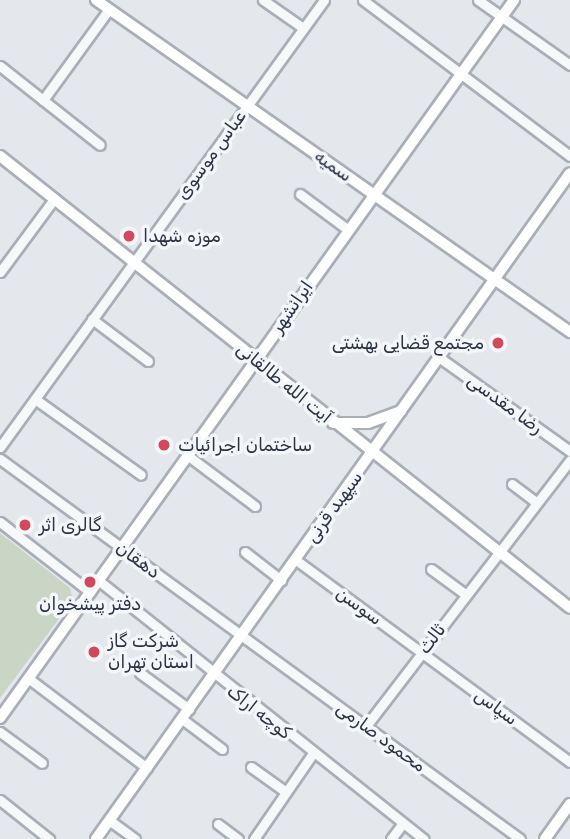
<!DOCTYPE html>
<html>
<head>
<meta charset="utf-8">
<style>
  body { margin:0 }
  #map { position:relative; width:570px; height:839px; overflow:hidden; background:#e4e7ec; font-family:Rubik,"Noto Naskh Arabic",sans-serif }
  div>[style] { position:absolute }
  .green>* { inset:0; background:#c9d6c5 }
  .roads { filter:drop-shadow(2px 0 #a9aeb7) drop-shadow(-2px 0 #a9aeb7) drop-shadow(0 2px #a9aeb7) drop-shadow(0 -2px #a9aeb7) }
  .minor>* { height:9px; margin:-4.5px; padding:0 4.5px; transform-origin:4.5px; border-radius:4.5px; background:#f7f8fa }
  .major>* { height:10px; margin:-5px; padding:0 5px; transform-origin:5px; border-radius:5px; background:#fff }
  .dots>* { width:19px; height:19px; translate:-50% -50%; box-sizing:border-box; border:4px solid #f4f6f9; border-radius:50% }
  span { translate:-50% -50%; white-space:nowrap; text-align:center; line-height:1.15; -webkit-text-stroke:7px #f4f6f9; paint-order:stroke }
  .street-label { font-size:18px; color:#2b3445 }
  .poi-label { font-size:18px; color:#2b3445 }
  .left { translate:0 -50%; text-align:left }
  .right { translate:-100% -50%; text-align:right }
</style>
</head>
<body>
<div id="map">
  <div class="green">
    <i style="clip-path:polygon(0 533px,70px 588px,73px 600px,0 698px)"></i>
  </div>
  <div class="roads">
    <div class="minor">
      <i style="left:263px;top:0;width:49px;rotate:35deg"></i>
      <i style="left:363px;top:0;width:259px;rotate:37deg"></i>
      <i style="left:478px;top:0;width:113px;rotate:35.2deg"></i>
      <i style="left:0;top:66px;width:127px;rotate:38.3deg"></i>
      <i style="left:43px;top:100px;width:112px;rotate:-54deg"></i>
      <i style="left:300px;top:194px;width:59px;rotate:36.7deg"></i>
      <i style="left:0;top:272px;width:91px;rotate:-53.5deg"></i>
      <i style="left:92px;top:319px;width:70px;rotate:36.9deg"></i>
      <i style="left:440px;top:358px;width:160px;rotate:35.6deg"></i>
      <i style="left:35px;top:399px;width:130px;rotate:35.6deg"></i>
      <i style="left:0;top:447px;width:552px;rotate:-54.06deg"></i>
      <i style="left:187px;top:455px;width:85px;rotate:36.9deg"></i>
      <i style="left:0;top:459px;width:644px;rotate:36.16deg"></i>
      <i style="left:512px;top:484px;width:30px;rotate:37deg"></i>
      <i style="left:0;top:522px;width:114px;rotate:37.9deg"></i>
      <i style="left:245px;top:552px;width:46px;rotate:37.9deg"></i>
      <i style="left:296px;top:560px;width:340px;rotate:36.4deg"></i>
      <i style="left:431px;top:569px;width:42px;rotate:36.3deg"></i>
      <i style="left:98px;top:580px;width:416px;rotate:38.5deg"></i>
      <i style="left:140px;top:673px;width:61px;rotate:36.3deg"></i>
      <i style="left:28px;top:678px;width:149px;rotate:37.1deg"></i>
      <i style="left:182px;top:719px;width:50px;rotate:36.9deg"></i>
      <i style="left:366px;top:726px;width:335px;rotate:-52.5deg"></i>
      <i style="left:0;top:732px;width:52px;rotate:36.4deg"></i>
      <i style="left:251px;top:767px;width:43px;rotate:35.5deg"></i>
      <i style="left:0;top:800px;width:63px;rotate:38.5deg"></i>
      <i style="left:109px;top:820px;width:32px;rotate:36deg"></i>
      <i style="left:218px;top:824px;width:25px;rotate:37deg"></i>
      <i style="left:254px;top:839px;width:104px;rotate:-55.5deg"></i>
      <i style="left:391px;top:839px;width:20px;rotate:-53deg"></i>
    </div>
    <div class="major">
      <i style="left:96px;top:0;width:579px;rotate:35.01deg"></i>
      <i style="left:0;top:156px;width:727px;rotate:38.41deg"></i>
      <i style="left:333px;top:423px;width:35px"></i>
      <i style="left:368px;top:423px;width:35px;rotate:-20deg"></i>
      <i style="left:0;top:718px;width:883px;rotate:-54.4deg"></i>
      <i style="left:96px;top:839px;width:817px;rotate:-54.56deg"></i>
      <i style="left:545px;top:839px;width:43px;rotate:-54.5deg"></i>
    </div>
  </div>
  <div class="dots">
    <i style="left:129px;top:236px;background:#d1495b"></i>
    <i style="left:498px;top:343px;background:#d1495b"></i>
    <i style="left:164px;top:445px;background:#d1495b"></i>
    <i style="left:25px;top:525px;background:#d1495b"></i>
    <i style="left:90px;top:582px;background:#d1495b"></i>
    <i style="left:94px;top:652px;background:#d1495b"></i>
  </div>
  <div class="street-label">
    <span style="left:211px;top:155px;rotate:-54deg">عباس موسوی</span>
    <span style="left:333px;top:166px;rotate:35deg">سمیه</span>
    <span style="left:292px;top:307px;rotate:-55deg">ایرانشهر</span>
    <span style="left:284px;top:383px;rotate:39deg">آیت الله طالقانی</span>
    <span style="left:505px;top:404px;rotate:36deg">رضا مقدسی</span>
    <span style="left:334px;top:507px;rotate:-54deg">سپهبد قرنی</span>
    <span style="left:138px;top:560px;rotate:36deg">دهقان</span>
    <span style="left:359px;top:606px;rotate:36deg">سوسن</span>
    <span style="left:432px;top:639px;rotate:-53deg">ثالث</span>
    <span style="left:496px;top:707px;rotate:36deg">سپاس</span>
    <span style="left:259px;top:712px;rotate:38deg">کوچه اراک</span>
    <span style="left:381px;top:737px;rotate:36deg">محمود صارمی</span>
  </div>
  <div class="poi-label">
    <span class="left" style="left:143px;top:236px">موزه شهدا</span>
    <span class="right" style="left:484px;top:343px">مجتمع قضایی بهشتی</span>
    <span class="left" style="left:178px;top:445px">ساختمان اجرائیات</span>
    <span class="left" style="left:39px;top:525px">گالری اثر</span>
    <span style="left:90px;top:604px">دفتر پیشخوان</span>
    <span class="left" style="left:108px;top:652px">شرکت گاز<br>استان تهران</span>
  </div>
</div>
</body>
</html>
